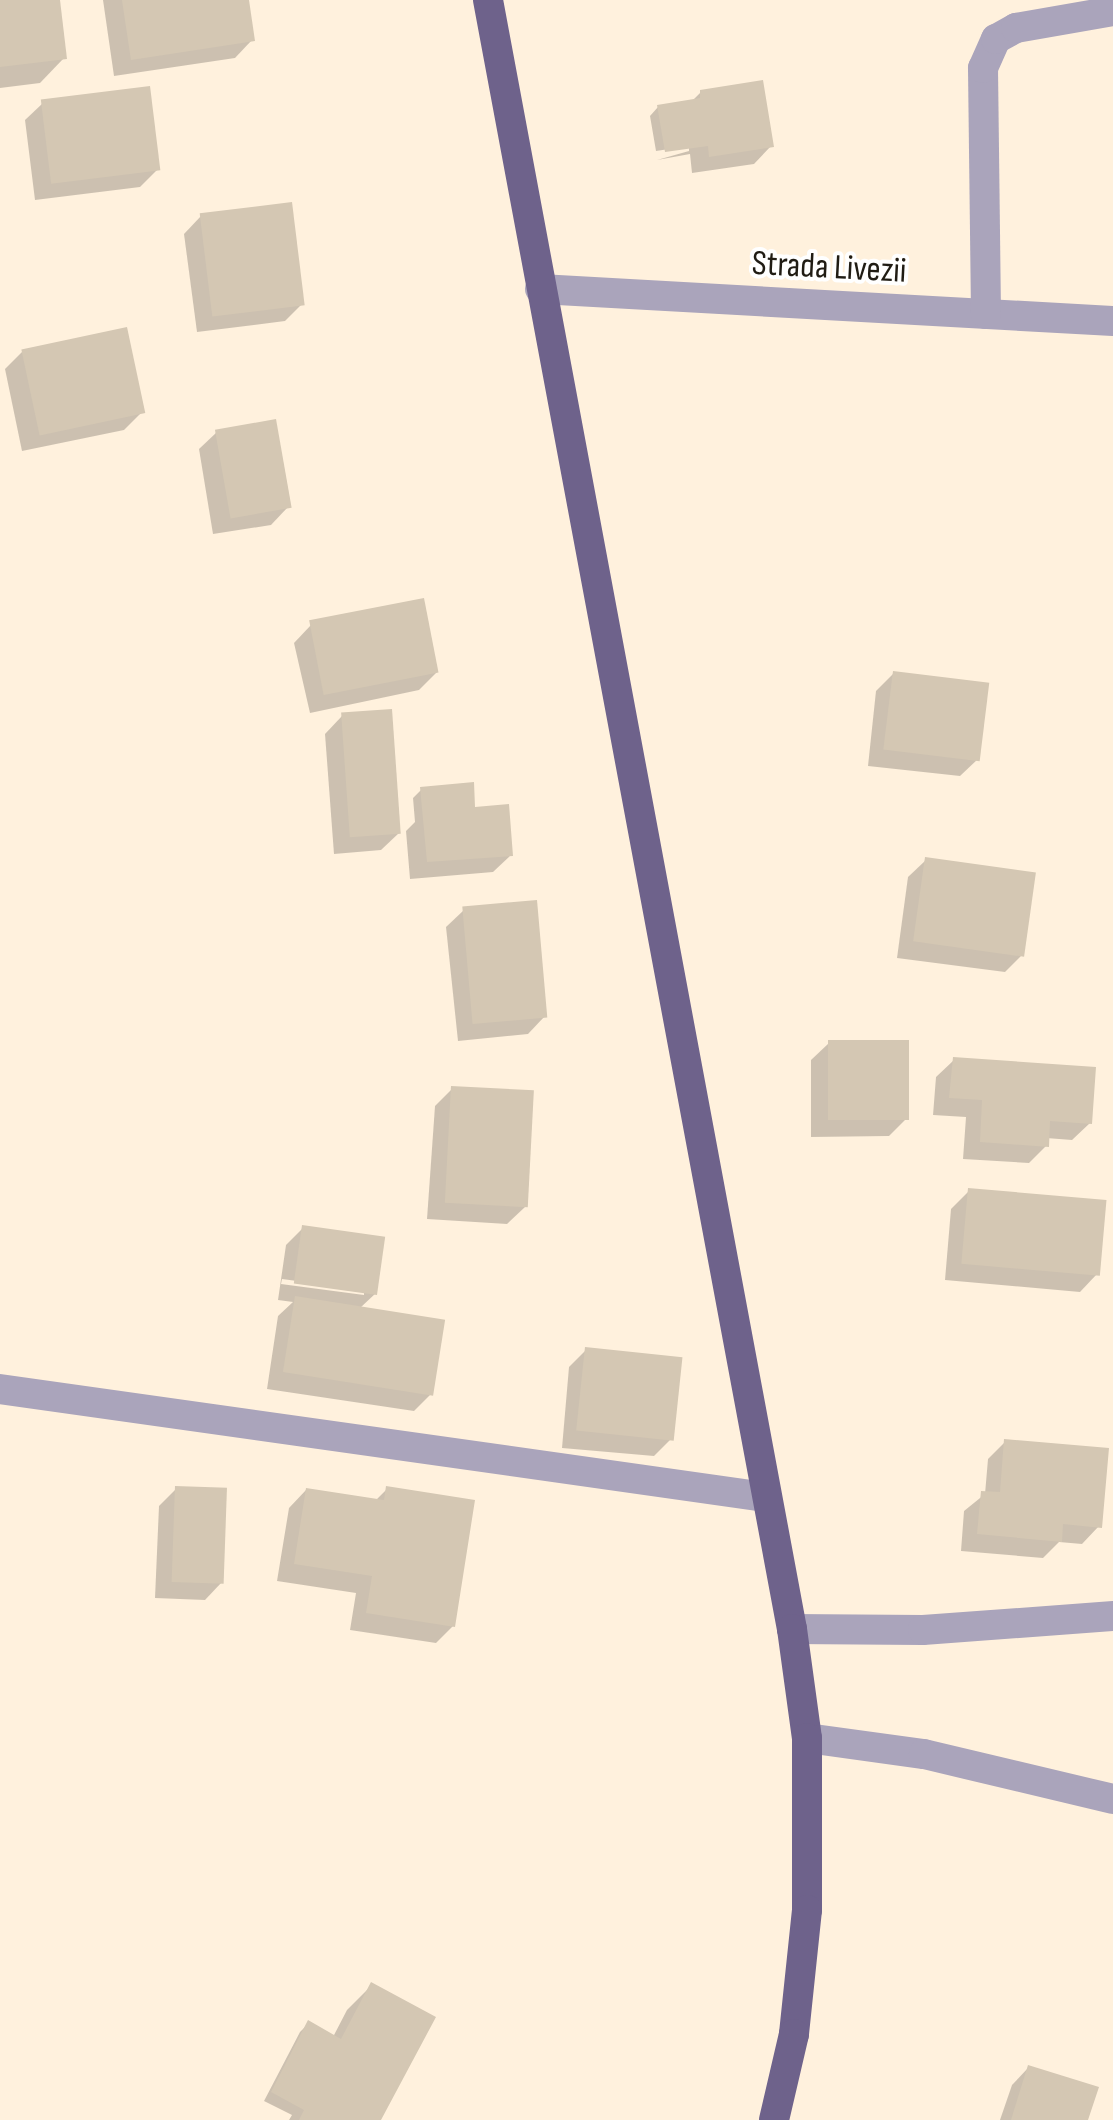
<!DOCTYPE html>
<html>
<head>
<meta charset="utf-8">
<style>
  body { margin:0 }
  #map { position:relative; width:1113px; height:2120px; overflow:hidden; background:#fff1dd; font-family:"Sofia Sans Condensed",sans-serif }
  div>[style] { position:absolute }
  .shadow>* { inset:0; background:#0003 }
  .building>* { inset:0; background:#d4c7b3; transform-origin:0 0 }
  .minor>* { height:30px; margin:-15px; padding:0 15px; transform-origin:15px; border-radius:15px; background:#aaa4bb }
  .major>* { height:30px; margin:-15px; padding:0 15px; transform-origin:15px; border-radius:15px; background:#6e628b }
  span { translate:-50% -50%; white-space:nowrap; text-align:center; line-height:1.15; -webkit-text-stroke:8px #fff; paint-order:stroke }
  .street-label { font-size:35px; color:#201c14 }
</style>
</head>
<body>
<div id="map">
  <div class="shadow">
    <i style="clip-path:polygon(0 0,57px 0,64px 58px,40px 83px,0 88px)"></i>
    <i style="clip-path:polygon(103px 0,247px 0,252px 40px,235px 58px,114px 76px)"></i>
    <i style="clip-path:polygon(701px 92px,771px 146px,754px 164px,692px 173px,690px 154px,657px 160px,689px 151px,689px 146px,656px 151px,650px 116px,658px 107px,691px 102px)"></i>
    <i style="clip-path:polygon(43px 103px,158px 169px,140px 187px,35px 200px,25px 120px)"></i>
    <i style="clip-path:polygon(201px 216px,302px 304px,285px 321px,197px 332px,184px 234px)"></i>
    <i style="clip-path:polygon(22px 352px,142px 412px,124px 430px,22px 451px,5px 369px)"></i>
    <i style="clip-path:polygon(217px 432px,288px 507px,271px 525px,213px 534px,199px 449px)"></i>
    <i style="clip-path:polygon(311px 625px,437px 672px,419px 690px,310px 713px,294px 643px)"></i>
    <i style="clip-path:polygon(894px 673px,978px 759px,960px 776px,868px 766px,876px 691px)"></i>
    <i style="clip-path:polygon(342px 716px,399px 833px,381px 850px,334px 854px,325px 734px)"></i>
    <i style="clip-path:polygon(422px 789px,473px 806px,511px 855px,493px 872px,410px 879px,406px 831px,415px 822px,413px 798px)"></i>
    <i style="clip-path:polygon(926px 860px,1022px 955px,1005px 972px,897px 958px,908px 877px)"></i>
    <i style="clip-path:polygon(464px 910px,545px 1016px,528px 1034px,458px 1041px,446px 927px)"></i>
    <i style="clip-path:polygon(829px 1043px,906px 1119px,889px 1136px,811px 1137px,811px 1060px)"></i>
    <i style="clip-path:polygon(954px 1060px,1090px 1123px,1072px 1140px,1046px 1138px,1046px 1146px,1029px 1163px,963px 1159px,966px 1117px,933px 1115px,936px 1077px)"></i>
    <i style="clip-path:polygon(452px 1089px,525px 1207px,507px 1224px,427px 1219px,435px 1106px)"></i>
    <i style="clip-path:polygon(969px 1191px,1097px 1274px,1080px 1292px,945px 1280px,951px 1209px)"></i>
    <i style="clip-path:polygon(evenodd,303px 1228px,376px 1293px,360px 1308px,432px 1393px,414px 1411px,267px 1389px,278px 1316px,293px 1302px,278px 1300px,286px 1245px,303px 1228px,282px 1279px,364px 1290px,364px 1295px,281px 1284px,282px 1279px)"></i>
    <i style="clip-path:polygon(586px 1350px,671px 1439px,654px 1456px,562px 1448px,569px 1367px)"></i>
    <i style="clip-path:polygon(1005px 1442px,1099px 1526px,1082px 1544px,1059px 1542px,1043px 1558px,961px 1551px,964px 1511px,985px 1494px,988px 1459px)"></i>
    <i style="clip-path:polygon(176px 1489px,222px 1582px,205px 1600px,155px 1598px,159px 1506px)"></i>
    <i style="clip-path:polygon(387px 1489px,453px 1626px,436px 1643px,350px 1630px,356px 1593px,277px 1581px,289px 1508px,306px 1490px,375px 1501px)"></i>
    <i style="clip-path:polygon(372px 1985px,378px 2120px,289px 2120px,292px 2115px,264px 2101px,300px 2032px,308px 2024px,333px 2037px,347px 2010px)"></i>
    <i style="clip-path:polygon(1029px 2067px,1086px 2120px,1000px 2120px,1012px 2085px)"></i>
  </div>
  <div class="building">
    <i style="clip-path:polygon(0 0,60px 0,67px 59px,0 67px)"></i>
    <i style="clip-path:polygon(122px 0,249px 0,255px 41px,131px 60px)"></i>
    <i style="clip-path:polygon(763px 80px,774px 147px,709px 157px,708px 146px,665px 152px,657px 105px,700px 98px,700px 90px)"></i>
    <i style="left:150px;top:86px;width:85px;height:110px;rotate:83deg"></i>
    <i style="left:292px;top:202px;width:104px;height:93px;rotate:83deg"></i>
    <i style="left:127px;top:327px;width:88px;height:108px;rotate:78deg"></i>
    <i style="left:276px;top:419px;width:90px;height:62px;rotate:80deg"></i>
    <i style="left:424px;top:598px;width:76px;height:117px;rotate:79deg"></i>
    <i style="left:893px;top:671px;width:97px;height:79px;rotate:7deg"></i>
    <i style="left:392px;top:709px;width:125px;height:51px;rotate:86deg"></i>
    <i style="clip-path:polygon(474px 782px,475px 807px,509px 804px,513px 856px,427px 862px,420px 787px)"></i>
    <i style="left:925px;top:857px;width:112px;height:85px;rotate:8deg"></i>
    <i style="left:537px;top:900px;width:118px;height:75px;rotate:85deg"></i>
    <i style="left:828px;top:1040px;width:81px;height:80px"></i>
    <i style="clip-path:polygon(953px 1057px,1096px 1067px,1092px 1124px,1050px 1121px,1049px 1147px,980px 1142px,982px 1100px,949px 1098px)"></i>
    <i style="left:451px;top:1086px;width:83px;height:117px;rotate:3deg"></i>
    <i style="left:968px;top:1188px;width:139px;height:76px;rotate:5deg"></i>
    <i style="left:302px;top:1225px;width:84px;height:59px;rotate:8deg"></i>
    <i style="left:295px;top:1296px;width:152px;height:77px;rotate:9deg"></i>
    <i style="left:585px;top:1347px;width:98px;height:84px;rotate:6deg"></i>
    <i style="clip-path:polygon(1004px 1439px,1109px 1448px,1102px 1528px,1063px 1524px,1062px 1542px,977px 1534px,981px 1491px,1000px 1492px)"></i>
    <i style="left:175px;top:1486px;width:52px;height:96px;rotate:2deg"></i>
    <i style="clip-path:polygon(386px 1486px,475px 1500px,455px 1627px,366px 1613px,372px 1576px,294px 1564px,306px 1488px,384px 1500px)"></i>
    <i style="clip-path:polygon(371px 1982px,436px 2017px,381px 2120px,299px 2120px,304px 2110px,271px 2092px,308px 2020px,341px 2039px)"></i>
    <i style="clip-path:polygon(1028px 2065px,1099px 2087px,1088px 2120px,1011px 2120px)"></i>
  </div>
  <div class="minor">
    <i style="left:540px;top:289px;width:574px;rotate:3.2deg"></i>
    <i style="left:986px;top:314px;width:246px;rotate:-90.7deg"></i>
    <i style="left:983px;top:68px;width:32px;rotate:-66deg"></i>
    <i style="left:996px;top:39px;width:23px;rotate:-29deg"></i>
    <i style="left:1016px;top:28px;width:98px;rotate:-9.9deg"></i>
    <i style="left:0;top:1389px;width:774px;rotate:8.03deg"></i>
    <i style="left:792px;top:1629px;width:131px;rotate:0.4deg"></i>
    <i style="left:923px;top:1630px;width:191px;rotate:-4.2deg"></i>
    <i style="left:807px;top:1738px;width:118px;rotate:7.8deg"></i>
    <i style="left:924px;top:1754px;width:194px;rotate:13.4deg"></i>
  </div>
  <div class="major">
    <i style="left:488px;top:0;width:1657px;rotate:79.43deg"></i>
    <i style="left:792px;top:1629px;width:110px;rotate:82.2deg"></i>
    <i style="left:807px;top:1738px;width:172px;rotate:90deg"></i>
    <i style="left:807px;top:1910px;width:125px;rotate:96deg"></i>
    <i style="left:794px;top:2034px;width:88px;rotate:103.1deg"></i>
  </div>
  <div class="street-label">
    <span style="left:829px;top:268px;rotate:3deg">Strada Livezii</span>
  </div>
</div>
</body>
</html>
